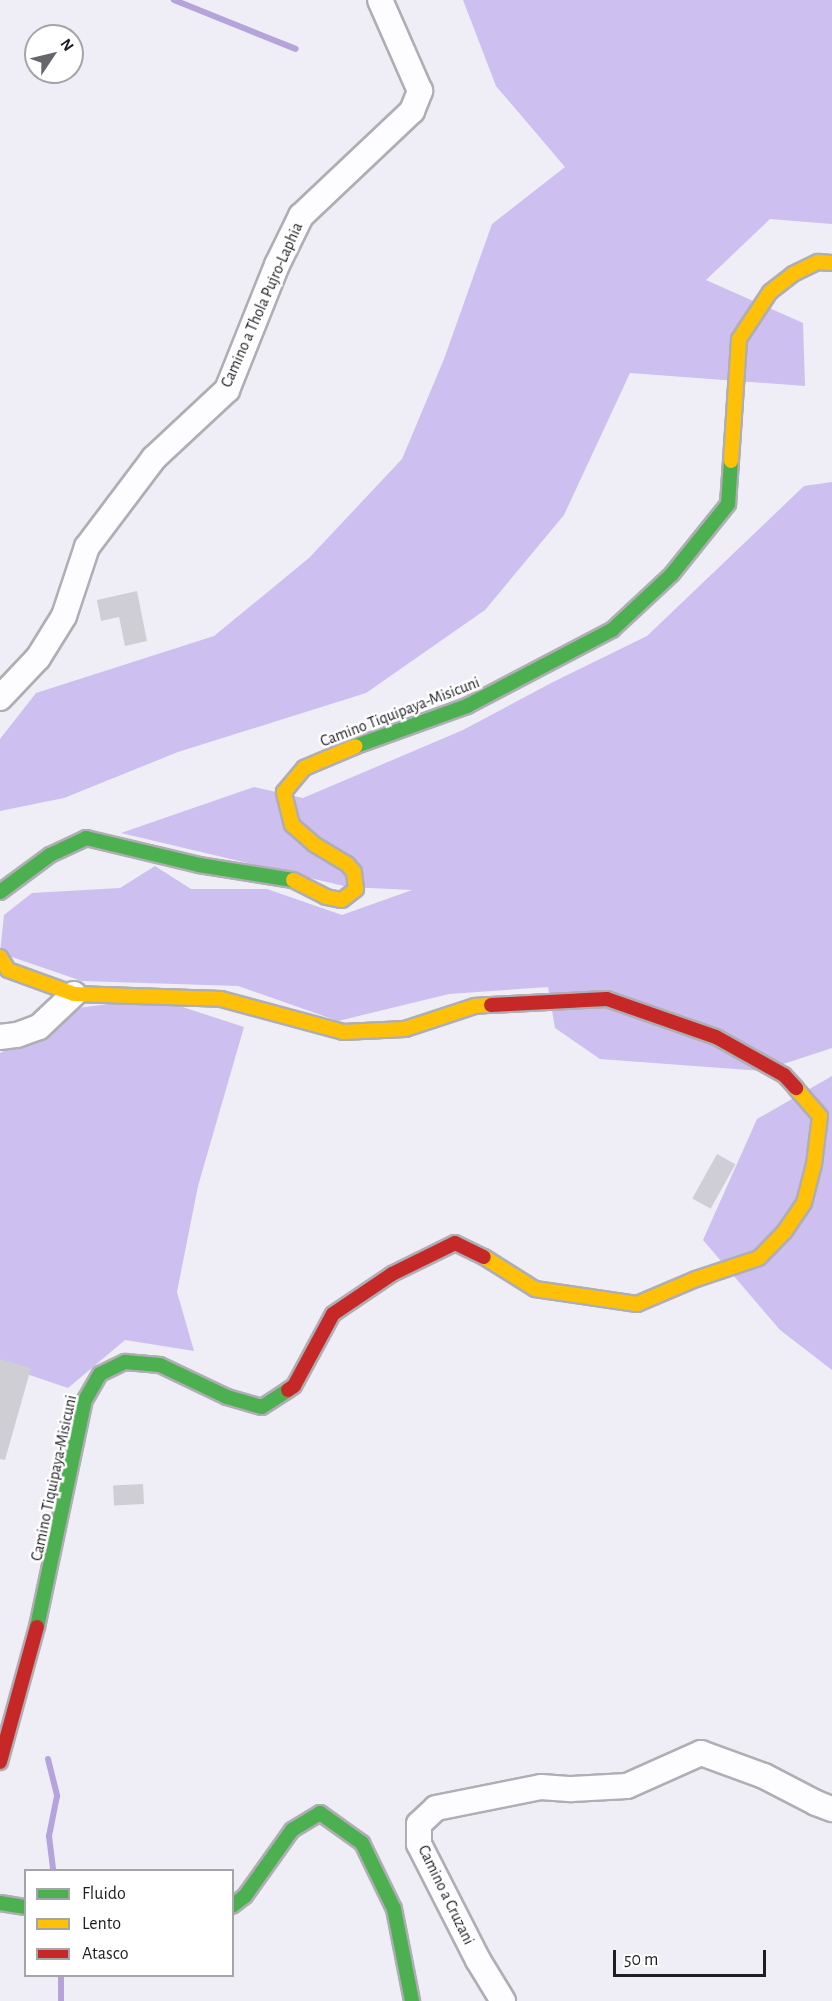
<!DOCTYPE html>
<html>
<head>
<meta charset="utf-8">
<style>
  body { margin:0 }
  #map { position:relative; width:832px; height:2001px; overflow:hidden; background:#efeef6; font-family:"Alegreya Sans",sans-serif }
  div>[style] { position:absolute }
  .forest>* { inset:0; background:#cdbfef }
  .stream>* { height:6px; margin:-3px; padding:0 3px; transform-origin:3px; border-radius:3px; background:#b5a3dc }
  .building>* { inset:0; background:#cfced4; transform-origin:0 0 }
  .roads { filter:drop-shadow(2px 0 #afaeb4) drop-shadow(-2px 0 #afaeb4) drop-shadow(0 2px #afaeb4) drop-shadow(0 -2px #afaeb4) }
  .street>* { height:24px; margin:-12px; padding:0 12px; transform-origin:12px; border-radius:12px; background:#fdfcfe }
  .fast>* { height:14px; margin:-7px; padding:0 7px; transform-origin:7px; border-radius:7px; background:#4caf50 }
  .slow>* { height:14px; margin:-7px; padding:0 7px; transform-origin:7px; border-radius:7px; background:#ffc107 }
  .jam>* { height:14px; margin:-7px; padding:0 7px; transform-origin:7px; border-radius:7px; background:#c62828 }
  span { translate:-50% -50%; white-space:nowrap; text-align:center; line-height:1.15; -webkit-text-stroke:5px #fff; paint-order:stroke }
  .street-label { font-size:16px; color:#1e1d22 }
  .legend { position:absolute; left:24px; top:1869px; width:210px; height:108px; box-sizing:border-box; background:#fff; border:2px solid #a5a5a7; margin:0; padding:8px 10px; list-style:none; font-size:18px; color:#1e1d22 }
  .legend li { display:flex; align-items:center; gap:12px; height:30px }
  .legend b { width:30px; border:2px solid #a5a5a7 }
  .north { position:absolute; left:24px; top:24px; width:60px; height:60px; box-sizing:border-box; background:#fff; border:2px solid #a5a5a7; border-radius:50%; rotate:55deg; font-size:16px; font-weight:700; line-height:24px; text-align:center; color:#1e1d22 }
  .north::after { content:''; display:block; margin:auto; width:21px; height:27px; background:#67666c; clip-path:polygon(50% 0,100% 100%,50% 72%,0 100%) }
  .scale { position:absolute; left:613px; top:1950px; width:153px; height:27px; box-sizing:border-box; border:3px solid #1e1d22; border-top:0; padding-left:8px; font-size:18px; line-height:21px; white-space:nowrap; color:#1e1d22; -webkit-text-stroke:4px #fff; paint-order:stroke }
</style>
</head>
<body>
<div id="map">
  <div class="forest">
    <i style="clip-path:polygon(463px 0,832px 0,832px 224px,770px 219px,706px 280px,803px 323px,805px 386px,630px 373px,564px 515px,485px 610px,366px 693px,178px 752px,64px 798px,0 811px,0 739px,36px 693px,214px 636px,309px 558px,402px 459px,444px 359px,492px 224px,565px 167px,496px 86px)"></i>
    <i style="clip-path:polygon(832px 482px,832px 1048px,762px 1071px,600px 1059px,555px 1028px,548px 987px,449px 994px,338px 1021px,238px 986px,82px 981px,0 953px,4px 915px,32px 893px,120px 888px,155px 866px,191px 889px,267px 889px,342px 915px,412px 890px,348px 887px,121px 833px,254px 787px,303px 798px,463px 730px,553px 682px,647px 636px,804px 486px)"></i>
    <i style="clip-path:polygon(155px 998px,244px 1027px,198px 1186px,177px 1292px,194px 1351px,125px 1340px,68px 1388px,0 1365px,0 1053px,42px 1031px,54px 1011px)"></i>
    <i style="clip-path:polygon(832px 1076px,832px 1370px,780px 1330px,703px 1240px,757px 1119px)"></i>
  </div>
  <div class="stream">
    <i style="left:174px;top:0;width:131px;rotate:21.9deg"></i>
    <i style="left:48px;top:1759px;width:38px;rotate:76deg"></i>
    <i style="left:57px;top:1796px;width:41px;rotate:101.3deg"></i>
    <i style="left:49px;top:1836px;width:34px;rotate:83deg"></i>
    <i style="left:61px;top:2001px;width:25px;rotate:-90deg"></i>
  </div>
  <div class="building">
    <i style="clip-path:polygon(137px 591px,147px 641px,125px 646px,119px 617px,101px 621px,97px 600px)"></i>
    <i style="left:717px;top:1154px;width:21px;height:51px;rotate:29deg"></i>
    <i style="clip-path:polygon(0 1359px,31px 1368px,5px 1460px,0 1459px)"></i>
    <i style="left:143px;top:1484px;width:20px;height:30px;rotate:87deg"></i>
  </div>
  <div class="roads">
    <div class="street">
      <i style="left:0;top:698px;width:55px;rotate:-46.5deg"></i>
      <i style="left:38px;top:658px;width:49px;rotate:-58.2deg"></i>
      <i style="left:64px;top:616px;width:73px;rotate:-71.6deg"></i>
      <i style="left:87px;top:547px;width:111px;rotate:-53deg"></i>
      <i style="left:154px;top:458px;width:100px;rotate:-43deg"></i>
      <i style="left:227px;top:390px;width:135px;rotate:-68.2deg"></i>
      <i style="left:277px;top:265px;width:55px;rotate:-63.9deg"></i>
      <i style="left:301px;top:216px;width:153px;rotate:-43.4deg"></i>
      <i style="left:412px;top:111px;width:22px;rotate:-68deg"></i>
      <i style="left:420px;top:91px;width:99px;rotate:-113.7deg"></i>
      <i style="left:0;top:1037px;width:17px;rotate:-7deg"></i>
      <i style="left:17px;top:1035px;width:23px;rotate:-20deg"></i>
      <i style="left:39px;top:1027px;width:48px;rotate:-43.3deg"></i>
      <i style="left:503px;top:2001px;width:48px;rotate:-121.4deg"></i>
      <i style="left:478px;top:1960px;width:130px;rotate:-117deg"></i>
      <i style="left:419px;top:1844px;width:20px;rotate:-90deg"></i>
      <i style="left:419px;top:1824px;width:23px;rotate:-43deg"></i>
      <i style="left:436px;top:1808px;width:107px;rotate:-11.3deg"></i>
      <i style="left:541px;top:1787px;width:31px;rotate:4deg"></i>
      <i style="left:572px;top:1789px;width:55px;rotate:-3.1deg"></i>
      <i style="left:627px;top:1786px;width:81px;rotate:-24deg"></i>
      <i style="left:701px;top:1753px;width:67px;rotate:20.1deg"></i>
      <i style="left:764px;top:1776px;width:59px;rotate:27.4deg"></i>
      <i style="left:816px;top:1803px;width:17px;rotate:21deg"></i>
    </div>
    <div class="fast">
      <i style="left:356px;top:746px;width:118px;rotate:-19.8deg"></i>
      <i style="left:467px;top:706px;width:164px;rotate:-27.7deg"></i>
      <i style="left:612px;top:630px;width:82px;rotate:-43deg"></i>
      <i style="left:672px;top:574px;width:90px;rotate:-51.3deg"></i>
      <i style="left:728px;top:504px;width:43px;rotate:-86deg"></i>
      <i style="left:0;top:892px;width:62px;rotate:-36.5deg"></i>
      <i style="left:50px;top:855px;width:40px;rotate:-25deg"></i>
      <i style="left:86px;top:838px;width:116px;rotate:13.4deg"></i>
      <i style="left:199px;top:865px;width:95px;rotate:9.1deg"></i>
      <i style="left:37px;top:1627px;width:232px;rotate:-78.1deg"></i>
      <i style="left:85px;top:1400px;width:30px;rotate:-60deg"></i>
      <i style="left:100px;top:1374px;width:28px;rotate:-26deg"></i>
      <i style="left:125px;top:1362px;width:35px;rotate:5deg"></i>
      <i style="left:160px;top:1365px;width:74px;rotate:25.5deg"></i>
      <i style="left:227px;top:1397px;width:36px;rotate:16deg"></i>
      <i style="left:262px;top:1407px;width:31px;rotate:-33deg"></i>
      <i style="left:0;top:1903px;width:26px;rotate:9deg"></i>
      <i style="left:232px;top:1906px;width:16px;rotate:-38deg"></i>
      <i style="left:245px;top:1896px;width:81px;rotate:-54.5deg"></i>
      <i style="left:292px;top:1830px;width:33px;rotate:-31deg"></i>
      <i style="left:320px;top:1813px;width:52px;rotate:35.5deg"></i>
      <i style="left:362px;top:1843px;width:73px;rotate:64.1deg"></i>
      <i style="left:394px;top:1909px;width:94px;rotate:78.9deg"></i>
    </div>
    <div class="slow">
      <i style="left:731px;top:461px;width:122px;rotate:-86.2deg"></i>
      <i style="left:739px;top:339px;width:56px;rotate:-56.6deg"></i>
      <i style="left:770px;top:292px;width:29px;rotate:-38deg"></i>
      <i style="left:793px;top:274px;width:28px;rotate:-26deg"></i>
      <i style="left:818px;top:262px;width:14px;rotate:4deg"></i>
      <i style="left:293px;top:880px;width:37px;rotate:27deg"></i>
      <i style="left:326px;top:897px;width:16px;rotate:11deg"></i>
      <i style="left:342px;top:900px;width:18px;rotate:-38deg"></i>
      <i style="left:356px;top:889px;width:17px;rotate:-97deg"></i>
      <i style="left:354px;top:872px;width:11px;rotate:-131deg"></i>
      <i style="left:347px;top:864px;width:39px;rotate:-149deg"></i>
      <i style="left:314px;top:844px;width:29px;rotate:-139deg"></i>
      <i style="left:292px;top:825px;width:34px;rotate:-104deg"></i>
      <i style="left:284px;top:792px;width:31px;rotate:-50deg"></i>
      <i style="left:304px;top:768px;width:56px;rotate:-22.9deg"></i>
      <i style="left:0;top:957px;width:15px;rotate:58deg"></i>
      <i style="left:8px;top:970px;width:70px;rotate:20deg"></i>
      <i style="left:74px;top:994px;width:147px;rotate:1.9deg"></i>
      <i style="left:221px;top:999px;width:126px;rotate:15.1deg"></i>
      <i style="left:343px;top:1032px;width:62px;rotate:-2.8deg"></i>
      <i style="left:405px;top:1029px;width:74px;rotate:-18.2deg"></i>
      <i style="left:475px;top:1006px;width:16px;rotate:-4deg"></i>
      <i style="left:484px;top:1257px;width:60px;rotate:32.1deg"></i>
      <i style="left:535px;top:1289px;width:103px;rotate:8.4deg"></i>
      <i style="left:637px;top:1304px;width:64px;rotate:-23deg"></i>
      <i style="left:696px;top:1279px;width:66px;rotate:-18.4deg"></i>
      <i style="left:759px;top:1258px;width:37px;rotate:-46deg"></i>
      <i style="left:785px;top:1231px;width:34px;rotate:-56deg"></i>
      <i style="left:804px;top:1203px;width:40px;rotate:-75.6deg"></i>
      <i style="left:814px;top:1164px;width:48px;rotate:-82.9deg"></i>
      <i style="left:820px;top:1116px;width:37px;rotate:-131deg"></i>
    </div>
    <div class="jam">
      <i style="left:491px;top:1005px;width:116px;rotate:-3deg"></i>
      <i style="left:607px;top:999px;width:115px;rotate:19.2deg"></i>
      <i style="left:716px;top:1037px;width:78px;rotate:29.2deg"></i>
      <i style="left:784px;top:1075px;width:18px;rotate:47deg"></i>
      <i style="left:288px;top:1390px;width:7px;rotate:-34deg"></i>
      <i style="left:294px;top:1386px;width:82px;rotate:-61.6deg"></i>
      <i style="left:333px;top:1314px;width:71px;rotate:-34.1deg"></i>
      <i style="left:392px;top:1274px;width:70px;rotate:-26.2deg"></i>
      <i style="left:455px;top:1243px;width:32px;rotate:26deg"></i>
      <i style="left:0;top:1762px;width:140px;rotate:-74.7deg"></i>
    </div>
  </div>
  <div class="street-label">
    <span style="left:262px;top:305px;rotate:-66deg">Camino a Thola Pujro-Laphia</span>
    <span style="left:400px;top:712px;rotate:-21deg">Camino Tiquipaya-Misicuni</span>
    <span style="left:54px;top:1478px;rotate:-78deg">Camino Tiquipaya-Misicuni</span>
    <span style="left:446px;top:1895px;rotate:64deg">Camino a Cruzani</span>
  </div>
  <ul class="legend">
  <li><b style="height:8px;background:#4caf50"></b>Fluido</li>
  <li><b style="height:8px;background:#ffc107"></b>Lento</li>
  <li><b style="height:8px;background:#c62828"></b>Atasco</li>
  </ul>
  <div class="north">N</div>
  <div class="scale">50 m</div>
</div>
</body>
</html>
